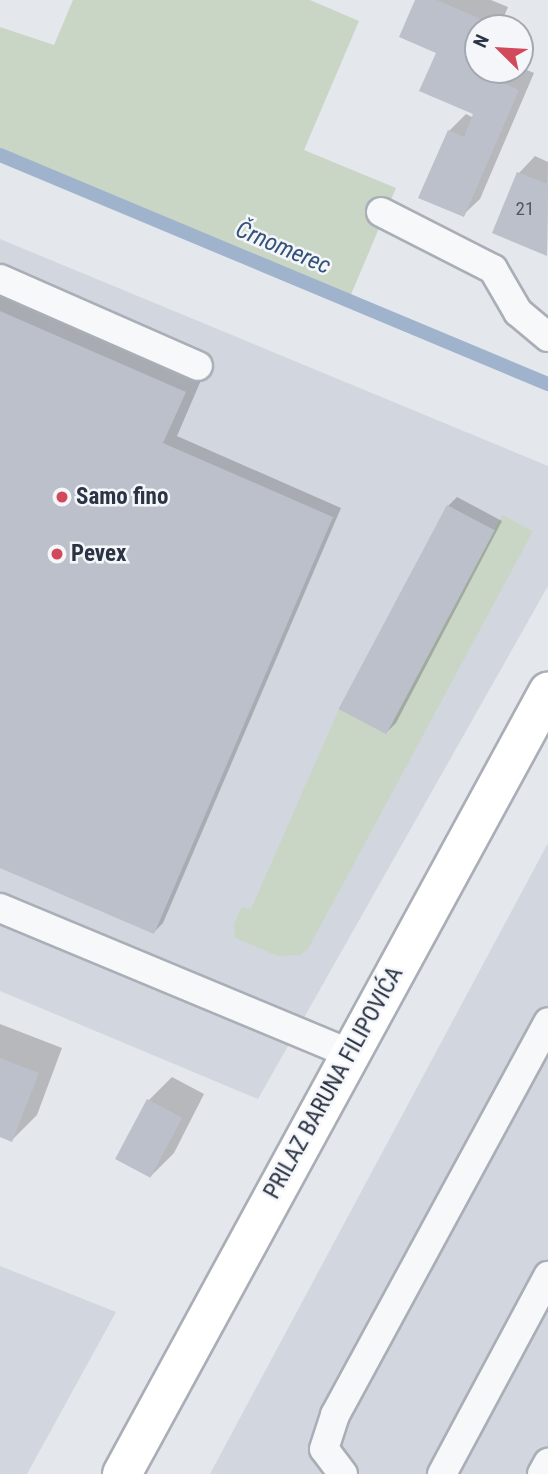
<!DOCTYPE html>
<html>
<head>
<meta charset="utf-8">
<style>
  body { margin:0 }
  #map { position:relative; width:548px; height:1474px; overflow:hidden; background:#e4e7ec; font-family:"Roboto Condensed",sans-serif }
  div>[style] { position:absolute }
  .built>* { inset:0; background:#d2d6de }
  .green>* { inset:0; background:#c9d6c5 }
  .shadow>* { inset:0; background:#0003 }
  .stream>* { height:14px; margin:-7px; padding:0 7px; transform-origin:7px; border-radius:7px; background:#9fb4cc }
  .building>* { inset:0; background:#bbc0ca; transform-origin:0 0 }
  .roads { filter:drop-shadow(2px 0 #a9aeb7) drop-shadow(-2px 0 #a9aeb7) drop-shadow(0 2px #a9aeb7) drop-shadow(0 -2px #a9aeb7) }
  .service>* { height:28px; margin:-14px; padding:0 14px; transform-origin:14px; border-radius:14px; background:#f7f8fa }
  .secondary>* { height:38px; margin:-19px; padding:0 19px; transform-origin:19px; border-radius:19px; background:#fff }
  .dots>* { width:19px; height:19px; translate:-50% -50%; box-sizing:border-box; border:4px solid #f4f6f9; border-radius:50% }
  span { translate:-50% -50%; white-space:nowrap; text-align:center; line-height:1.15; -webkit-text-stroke:5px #f4f6f9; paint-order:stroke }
  .number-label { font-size:19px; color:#4f5766 }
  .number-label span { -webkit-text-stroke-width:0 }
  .poi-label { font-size:23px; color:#2b3445; font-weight:700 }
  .left { translate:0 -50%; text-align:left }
  .street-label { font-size:23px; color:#2b3445 }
  .water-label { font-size:24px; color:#34527a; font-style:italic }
  .north { position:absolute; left:464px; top:14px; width:70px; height:70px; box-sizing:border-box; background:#f4f6f9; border:2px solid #a4a8b1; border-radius:50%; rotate:294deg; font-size:19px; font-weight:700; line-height:28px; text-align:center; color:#2b3445 }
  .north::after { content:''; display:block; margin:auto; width:24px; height:32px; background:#d1495b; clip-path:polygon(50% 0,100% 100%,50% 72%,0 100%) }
</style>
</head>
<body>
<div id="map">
  <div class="built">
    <i style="clip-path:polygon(0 239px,548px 466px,548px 586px,258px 1099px,0 991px)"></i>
    <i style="clip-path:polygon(548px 843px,548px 1474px,210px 1474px)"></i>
    <i style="clip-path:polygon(0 1266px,116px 1312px,27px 1474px,0 1474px)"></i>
  </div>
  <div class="green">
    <i style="clip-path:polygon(73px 0,310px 0,359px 21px,304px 150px,396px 188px,350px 297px,0 150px,0 27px,54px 45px)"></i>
    <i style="clip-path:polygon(502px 515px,533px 531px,308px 949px,300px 955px,278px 956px,235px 938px,234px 924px,242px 907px,251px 909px,339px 709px,387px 734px)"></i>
  </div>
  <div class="shadow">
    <i style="clip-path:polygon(417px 0,491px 0,508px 7px,499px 28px,478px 28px,478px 70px,520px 67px,534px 73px,480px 199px,463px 215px,449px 131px,466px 114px,474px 118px,476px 113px,438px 52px)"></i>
    <i style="clip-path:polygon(535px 156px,548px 162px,547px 254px,519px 173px)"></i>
    <i style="clip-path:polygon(0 282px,205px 371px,177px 436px,341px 508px,163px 923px,154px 932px,0 866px)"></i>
    <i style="clip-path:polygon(457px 497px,502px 521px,396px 723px,387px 732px,448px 506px)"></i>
    <i style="clip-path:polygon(0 1024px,62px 1048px,37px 1115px,12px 1140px,0 1135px)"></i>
    <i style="clip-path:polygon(172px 1077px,204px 1094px,174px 1153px,151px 1176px,149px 1100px)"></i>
  </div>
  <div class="stream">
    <i style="left:0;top:155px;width:594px;rotate:22.68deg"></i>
  </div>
  <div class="building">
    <i style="clip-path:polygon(415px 0,437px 0,492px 24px,478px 28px,478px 58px,473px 70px,519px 90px,464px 217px,418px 198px,448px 130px,464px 137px,473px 114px,419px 91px,436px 53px,399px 37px)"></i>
    <i style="clip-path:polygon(517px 172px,548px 184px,547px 256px,492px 233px)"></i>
    <i style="clip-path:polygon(0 311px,186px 392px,163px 443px,333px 517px,154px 934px,0 868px)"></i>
    <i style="left:447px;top:505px;width:54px;height:231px;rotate:28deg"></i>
    <i style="clip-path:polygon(0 1058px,39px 1073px,12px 1142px,0 1137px)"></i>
    <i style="left:147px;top:1099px;width:40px;height:68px;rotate:28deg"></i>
  </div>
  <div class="roads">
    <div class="service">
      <i style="left:381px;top:212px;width:126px;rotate:27deg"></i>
      <i style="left:493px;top:269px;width:50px;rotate:59.8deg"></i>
      <i style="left:518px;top:312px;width:39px;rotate:40deg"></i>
      <i style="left:0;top:279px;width:216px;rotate:23.7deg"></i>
      <i style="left:0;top:908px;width:378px;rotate:22.6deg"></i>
      <i style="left:343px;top:1474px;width:31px;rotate:-127deg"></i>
      <i style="left:324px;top:1449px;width:36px;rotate:-72deg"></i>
      <i style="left:335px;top:1415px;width:447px;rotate:-61.5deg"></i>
      <i style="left:442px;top:1474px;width:225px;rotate:-61.8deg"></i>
      <i style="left:542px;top:1474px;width:13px;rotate:-61deg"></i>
    </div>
    <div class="secondary">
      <i style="left:122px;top:1474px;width:891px;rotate:-61.42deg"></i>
    </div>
  </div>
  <div class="dots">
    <i style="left:62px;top:497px;background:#d1495b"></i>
    <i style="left:57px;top:554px;background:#d1495b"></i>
  </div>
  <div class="number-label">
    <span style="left:525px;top:209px">21</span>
  </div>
  <div class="poi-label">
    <span class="left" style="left:76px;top:497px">Samo fino</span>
    <span class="left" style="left:71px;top:554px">Pevex</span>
  </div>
  <div class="street-label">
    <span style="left:334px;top:1083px;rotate:-61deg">PRILAZ BARUNA FILIPOVIĆA</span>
  </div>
  <div class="water-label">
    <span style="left:283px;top:248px;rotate:23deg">Črnomerec</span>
  </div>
  <div class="north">N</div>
</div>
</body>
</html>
